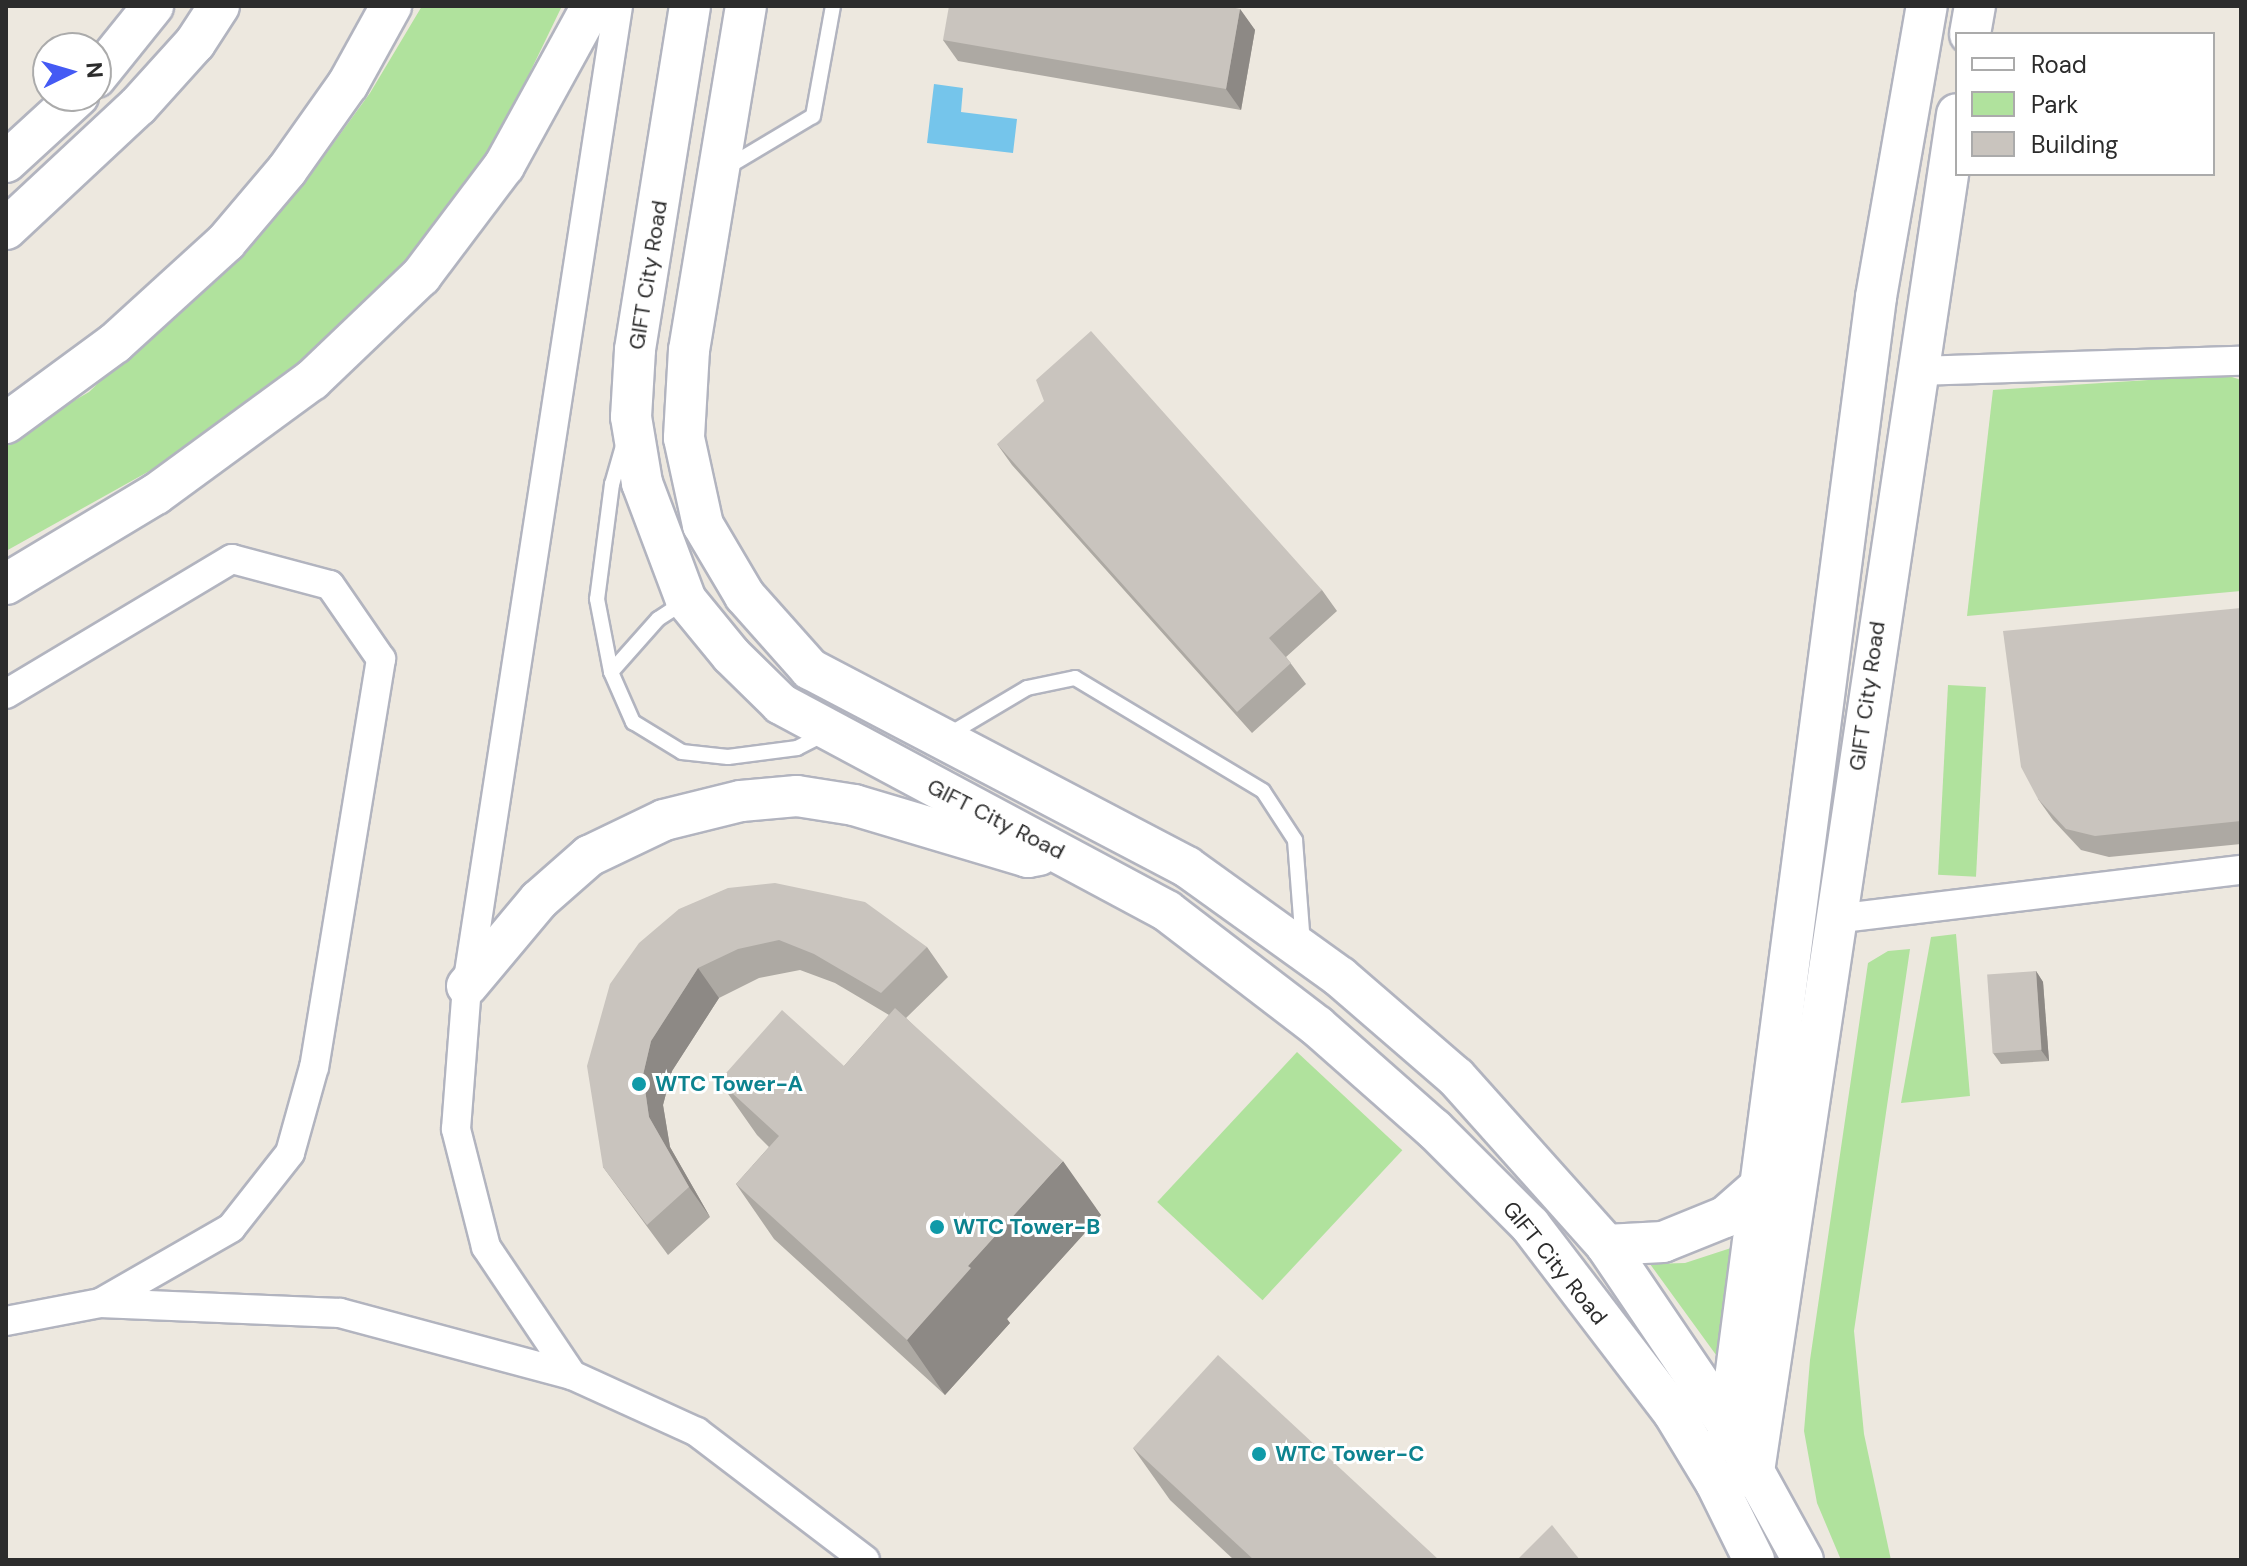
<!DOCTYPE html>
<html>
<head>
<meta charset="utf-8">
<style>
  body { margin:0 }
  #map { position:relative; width:2247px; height:1566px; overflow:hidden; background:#ede8df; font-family:"DM Sans",sans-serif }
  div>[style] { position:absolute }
  .green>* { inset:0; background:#b0e29d; transform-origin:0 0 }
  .water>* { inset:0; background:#75c5eb }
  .roads { filter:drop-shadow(2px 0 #b2b4bf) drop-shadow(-2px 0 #b2b4bf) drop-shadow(0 2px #b2b4bf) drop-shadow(0 -2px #b2b4bf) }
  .lane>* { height:14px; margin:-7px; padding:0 7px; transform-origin:7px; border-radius:7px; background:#fff }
  .street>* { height:28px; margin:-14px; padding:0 14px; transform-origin:14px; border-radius:14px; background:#fff }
  .secondary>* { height:40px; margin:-20px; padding:0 20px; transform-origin:20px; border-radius:20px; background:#fff }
  .wall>* { inset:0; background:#ada9a3 }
  .shaded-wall>* { inset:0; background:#8d8985 }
  .building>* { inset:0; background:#c9c4be; transform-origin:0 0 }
  .dots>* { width:22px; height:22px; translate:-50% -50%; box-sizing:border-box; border:4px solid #fff; border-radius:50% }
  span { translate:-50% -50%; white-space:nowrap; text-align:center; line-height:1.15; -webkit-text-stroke:6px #fff; paint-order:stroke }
  .street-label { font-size:22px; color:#2c2c2c }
  .culture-label { font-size:22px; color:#0d838f; font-weight:700 }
  .left { translate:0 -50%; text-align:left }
  .frame { position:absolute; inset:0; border:8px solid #2c2c2c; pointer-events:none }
  .legend { position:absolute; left:1955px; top:32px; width:260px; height:144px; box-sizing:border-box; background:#fff; border:2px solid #ababab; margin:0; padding:10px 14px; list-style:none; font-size:24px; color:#2c2c2c }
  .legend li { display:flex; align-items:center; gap:16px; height:40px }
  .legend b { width:40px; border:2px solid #ababab }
  .north { position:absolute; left:32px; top:32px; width:80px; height:80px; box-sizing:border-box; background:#fff; border:2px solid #ababab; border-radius:50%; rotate:85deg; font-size:22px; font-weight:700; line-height:32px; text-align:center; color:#2c2c2c }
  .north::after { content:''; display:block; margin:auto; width:28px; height:36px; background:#445af4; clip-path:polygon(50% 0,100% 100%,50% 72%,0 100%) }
</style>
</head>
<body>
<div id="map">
  <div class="green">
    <i style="clip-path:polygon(422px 6px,562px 6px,489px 157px,425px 240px,350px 323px,232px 425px,6px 551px,6px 440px,89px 392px,303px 185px,370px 93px)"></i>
    <i style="clip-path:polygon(2226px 375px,2241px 380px,2241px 591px,1967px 616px,1993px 390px)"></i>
    <i style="left:1948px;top:685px;width:38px;height:190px;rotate:3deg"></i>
    <i style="clip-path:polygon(1956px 934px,1970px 1096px,1901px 1103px,1931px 937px)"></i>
    <i style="clip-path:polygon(1910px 949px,1854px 1331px,1864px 1434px,1891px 1560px,1841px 1560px,1817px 1503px,1804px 1431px,1810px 1360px,1868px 963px,1888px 951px)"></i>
    <i style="left:1297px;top:1052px;width:144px;height:205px;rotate:43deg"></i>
    <i style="clip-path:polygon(1731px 1248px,1719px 1359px,1650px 1264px,1685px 1263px)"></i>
  </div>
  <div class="water">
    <i style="clip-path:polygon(934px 84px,963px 88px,961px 112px,1017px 119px,1013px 153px,927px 143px)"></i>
  </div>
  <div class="roads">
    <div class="lane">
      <i style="left:726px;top:168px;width:101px;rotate:-30.9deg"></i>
      <i style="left:813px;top:116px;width:112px;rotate:-79.7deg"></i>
      <i style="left:623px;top:446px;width:40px;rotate:106deg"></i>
      <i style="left:612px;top:484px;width:116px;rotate:97.4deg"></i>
      <i style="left:597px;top:599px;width:74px;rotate:79.1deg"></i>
      <i style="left:611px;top:672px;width:55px;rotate:66.3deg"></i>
      <i style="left:633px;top:722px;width:57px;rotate:31.5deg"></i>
      <i style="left:682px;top:752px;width:46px;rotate:6.2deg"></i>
      <i style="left:728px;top:757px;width:70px;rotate:-7.4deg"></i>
      <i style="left:797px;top:748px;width:34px;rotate:-27deg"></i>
      <i style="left:611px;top:672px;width:71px;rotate:-48.4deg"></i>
      <i style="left:658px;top:619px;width:30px;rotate:-33deg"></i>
      <i style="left:948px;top:735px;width:92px;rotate:-30.7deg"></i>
      <i style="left:1027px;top:688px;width:49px;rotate:-11.8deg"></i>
      <i style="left:1075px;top:678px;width:219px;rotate:31deg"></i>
      <i style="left:1263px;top:791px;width:59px;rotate:56.9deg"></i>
      <i style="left:1295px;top:840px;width:104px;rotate:85.6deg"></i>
    </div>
    <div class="street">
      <i style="left:1915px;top:371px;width:326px;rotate:-1.8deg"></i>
      <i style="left:6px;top:694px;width:263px;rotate:-30.9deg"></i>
      <i style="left:232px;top:559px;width:101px;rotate:14.9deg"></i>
      <i style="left:330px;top:585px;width:90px;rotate:55.4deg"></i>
      <i style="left:381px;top:659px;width:413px;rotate:99.3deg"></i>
      <i style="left:314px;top:1067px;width:89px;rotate:105.6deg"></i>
      <i style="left:290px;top:1153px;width:95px;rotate:128.2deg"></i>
      <i style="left:231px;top:1228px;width:151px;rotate:150.2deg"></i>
      <i style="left:1835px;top:919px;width:409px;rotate:-6.9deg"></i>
      <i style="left:6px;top:1321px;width:96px;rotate:-10.8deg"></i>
      <i style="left:100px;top:1303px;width:240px;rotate:2.4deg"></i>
      <i style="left:340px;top:1313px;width:240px;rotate:15deg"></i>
      <i style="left:572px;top:1375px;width:137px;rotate:24.5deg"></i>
      <i style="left:697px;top:1432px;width:211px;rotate:37.3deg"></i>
      <i style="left:572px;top:1375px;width:154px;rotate:-123.9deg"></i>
      <i style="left:486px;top:1247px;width:122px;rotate:-104.3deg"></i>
      <i style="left:456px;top:1129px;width:143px;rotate:-85.6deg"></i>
      <i style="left:467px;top:986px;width:992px;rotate:-81.24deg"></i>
    </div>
    <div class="secondary">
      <i style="left:690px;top:6px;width:348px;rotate:99.1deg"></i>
      <i style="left:635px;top:350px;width:67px;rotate:93.4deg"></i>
      <i style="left:631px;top:417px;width:67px;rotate:80.5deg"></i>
      <i style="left:642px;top:483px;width:125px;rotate:69.4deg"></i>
      <i style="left:686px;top:600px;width:71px;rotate:50.7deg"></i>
      <i style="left:731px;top:655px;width:70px;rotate:44.4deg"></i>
      <i style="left:781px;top:704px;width:438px;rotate:28.2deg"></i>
      <i style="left:1167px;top:911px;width:189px;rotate:37.5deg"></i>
      <i style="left:1317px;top:1026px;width:156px;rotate:41.4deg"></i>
      <i style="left:1434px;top:1129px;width:136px;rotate:45deg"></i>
      <i style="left:1530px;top:1225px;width:235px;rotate:52.6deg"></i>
      <i style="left:1673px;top:1412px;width:83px;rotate:58.8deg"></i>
      <i style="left:1716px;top:1483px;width:86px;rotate:63.7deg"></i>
      <i style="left:746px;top:6px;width:349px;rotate:99.4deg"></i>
      <i style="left:689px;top:350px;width:88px;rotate:93.3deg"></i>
      <i style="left:684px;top:438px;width:89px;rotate:77.7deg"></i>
      <i style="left:703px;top:525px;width:82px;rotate:59.4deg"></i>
      <i style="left:745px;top:596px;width:98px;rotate:48.3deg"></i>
      <i style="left:810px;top:669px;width:426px;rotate:27.7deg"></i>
      <i style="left:1187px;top:867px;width:188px;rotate:35.7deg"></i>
      <i style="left:1340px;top:977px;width:153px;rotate:40.8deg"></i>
      <i style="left:1456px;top:1077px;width:225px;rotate:48.2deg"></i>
      <i style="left:1606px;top:1245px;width:221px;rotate:55.9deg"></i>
      <i style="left:1730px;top:1428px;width:151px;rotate:61.1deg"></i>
      <i style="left:1970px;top:34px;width:28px;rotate:-80deg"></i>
      <i style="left:96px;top:77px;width:91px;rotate:-51.2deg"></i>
      <i style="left:6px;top:162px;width:98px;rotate:-42.5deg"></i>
      <i style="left:6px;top:229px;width:180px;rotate:-43deg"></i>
      <i style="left:138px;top:106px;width:85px;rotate:-47.9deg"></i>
      <i style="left:195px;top:43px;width:44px;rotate:-57deg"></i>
      <i style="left:6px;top:423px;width:135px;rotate:-36.3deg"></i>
      <i style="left:115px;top:343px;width:150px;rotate:-42.3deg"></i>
      <i style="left:226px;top:242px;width:94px;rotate:-49.7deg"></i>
      <i style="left:287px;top:170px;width:105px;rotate:-54.7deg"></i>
      <i style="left:348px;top:84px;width:89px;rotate:-61.1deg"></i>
      <i style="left:6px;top:584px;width:175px;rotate:-31deg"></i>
      <i style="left:156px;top:494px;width:193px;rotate:-36.2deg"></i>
      <i style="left:312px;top:380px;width:151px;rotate:-43.7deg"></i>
      <i style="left:421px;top:276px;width:138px;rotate:-53deg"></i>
      <i style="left:504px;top:166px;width:183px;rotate:-61.2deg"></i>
      <i style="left:467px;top:986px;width:112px;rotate:-50.1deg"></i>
      <i style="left:539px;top:900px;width:67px;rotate:-41.3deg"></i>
      <i style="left:589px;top:856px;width:83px;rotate:-25.6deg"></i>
      <i style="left:664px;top:820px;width:79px;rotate:-13.9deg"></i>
      <i style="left:741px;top:801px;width:56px;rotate:-5.1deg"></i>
      <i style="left:797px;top:796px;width:58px;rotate:9deg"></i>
      <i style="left:854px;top:805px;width:182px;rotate:16.6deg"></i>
      <i style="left:1028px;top:857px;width:11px;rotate:-10deg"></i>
      <i style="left:1606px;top:1245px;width:57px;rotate:-3deg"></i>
      <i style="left:1663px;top:1242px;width:67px;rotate:-22deg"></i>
      <i style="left:1725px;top:1217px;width:53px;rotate:-41.2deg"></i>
      <i style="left:1727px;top:1440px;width:1153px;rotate:-82.57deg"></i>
      <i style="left:1876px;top:297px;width:295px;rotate:-80.1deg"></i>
      <i style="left:1753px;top:1478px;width:1379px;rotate:-81.49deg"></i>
    </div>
  </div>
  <div class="wall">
    <i style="clip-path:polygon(1240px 9px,1255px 30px,1241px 110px,958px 61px,943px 40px)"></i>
    <i style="clip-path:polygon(997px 444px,1322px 590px,1337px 611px,1286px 657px,1306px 684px,1252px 733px,1012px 465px)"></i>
    <i style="clip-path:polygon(2241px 608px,2241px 844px,2109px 857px,2081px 850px,2053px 820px,2038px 799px)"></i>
    <i style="clip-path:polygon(679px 909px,927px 947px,948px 977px,906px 1018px,1101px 1215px,1007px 1319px,1010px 1323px,945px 1395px,774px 1239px,736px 1184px,769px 1147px,757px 1135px,719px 1081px,844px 1066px,889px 1015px,835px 983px,800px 970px,759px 978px,719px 998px,672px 1071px,663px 1105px,670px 1147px,710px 1217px,668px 1255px,603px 1167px)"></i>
    <i style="clip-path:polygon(2036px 971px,2043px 982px,2049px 1061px,2001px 1064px,1993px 1053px)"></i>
    <i style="clip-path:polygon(1133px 1448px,1439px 1560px,1234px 1560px,1170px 1500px)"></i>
  </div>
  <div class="shaded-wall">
    <i style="clip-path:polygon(1240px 9px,1255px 30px,1241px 110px,1226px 89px)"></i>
    <i style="clip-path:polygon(698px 968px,719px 998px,672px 1071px,663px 1105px,670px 1147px,710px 1217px,689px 1187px,649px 1117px,643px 1075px,651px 1041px)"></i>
    <i style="clip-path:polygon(2036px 971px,2043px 982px,2049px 1061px,2041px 1050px)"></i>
    <i style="clip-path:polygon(1063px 1161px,1101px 1215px,1007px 1319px,1010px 1323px,945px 1395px,907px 1340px,968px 1266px)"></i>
  </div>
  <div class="building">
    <i style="clip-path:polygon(949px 6px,1226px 6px,1240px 9px,1226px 89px,943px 40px)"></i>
    <i style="clip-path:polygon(1091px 331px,1322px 590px,1269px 638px,1291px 663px,1237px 712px,997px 444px,1044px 401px,1036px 380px)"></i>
    <i style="clip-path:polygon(2241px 608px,2241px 821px,2095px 836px,2066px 829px,2038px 799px,2021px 767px,2003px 631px)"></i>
    <i style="clip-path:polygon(775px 883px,865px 902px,927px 947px,881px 993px,814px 954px,779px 940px,738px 949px,698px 968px,651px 1041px,643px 1075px,649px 1117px,689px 1187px,647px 1225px,603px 1167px,587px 1066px,610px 984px,639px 943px,679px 909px,728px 888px)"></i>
    <i style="left:2036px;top:971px;width:79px;height:49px;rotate:86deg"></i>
    <i style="clip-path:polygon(895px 1008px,1063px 1161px,968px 1266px,971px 1268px,907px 1340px,736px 1184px,779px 1136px,719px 1081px,782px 1010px,844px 1066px)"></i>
    <i style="clip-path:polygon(1218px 1355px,1439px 1560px,1254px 1560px,1133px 1448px)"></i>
    <i style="clip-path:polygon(1552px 1525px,1580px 1560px,1517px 1560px)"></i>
  </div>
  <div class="dots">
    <i style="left:639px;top:1084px;background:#0f9aa8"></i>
    <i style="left:937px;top:1227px;background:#0f9aa8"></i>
    <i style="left:1259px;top:1454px;background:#0f9aa8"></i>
  </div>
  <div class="street-label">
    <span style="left:648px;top:275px;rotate:-81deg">GIFT City Road</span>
    <span style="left:1867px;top:696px;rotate:-82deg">GIFT City Road</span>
    <span style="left:996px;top:819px;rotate:27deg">GIFT City Road</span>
    <span style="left:1555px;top:1263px;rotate:51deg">GIFT City Road</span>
  </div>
  <div class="culture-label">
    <span class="left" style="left:655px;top:1084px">WTC Tower-A</span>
    <span class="left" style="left:953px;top:1227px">WTC Tower-B</span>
    <span class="left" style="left:1275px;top:1454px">WTC Tower-C</span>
  </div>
  <div class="frame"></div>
  <ul class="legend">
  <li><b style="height:10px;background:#fff"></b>Road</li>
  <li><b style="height:22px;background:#b0e29d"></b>Park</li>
  <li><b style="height:22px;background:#c9c4be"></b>Building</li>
  </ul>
  <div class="north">N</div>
</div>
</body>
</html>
